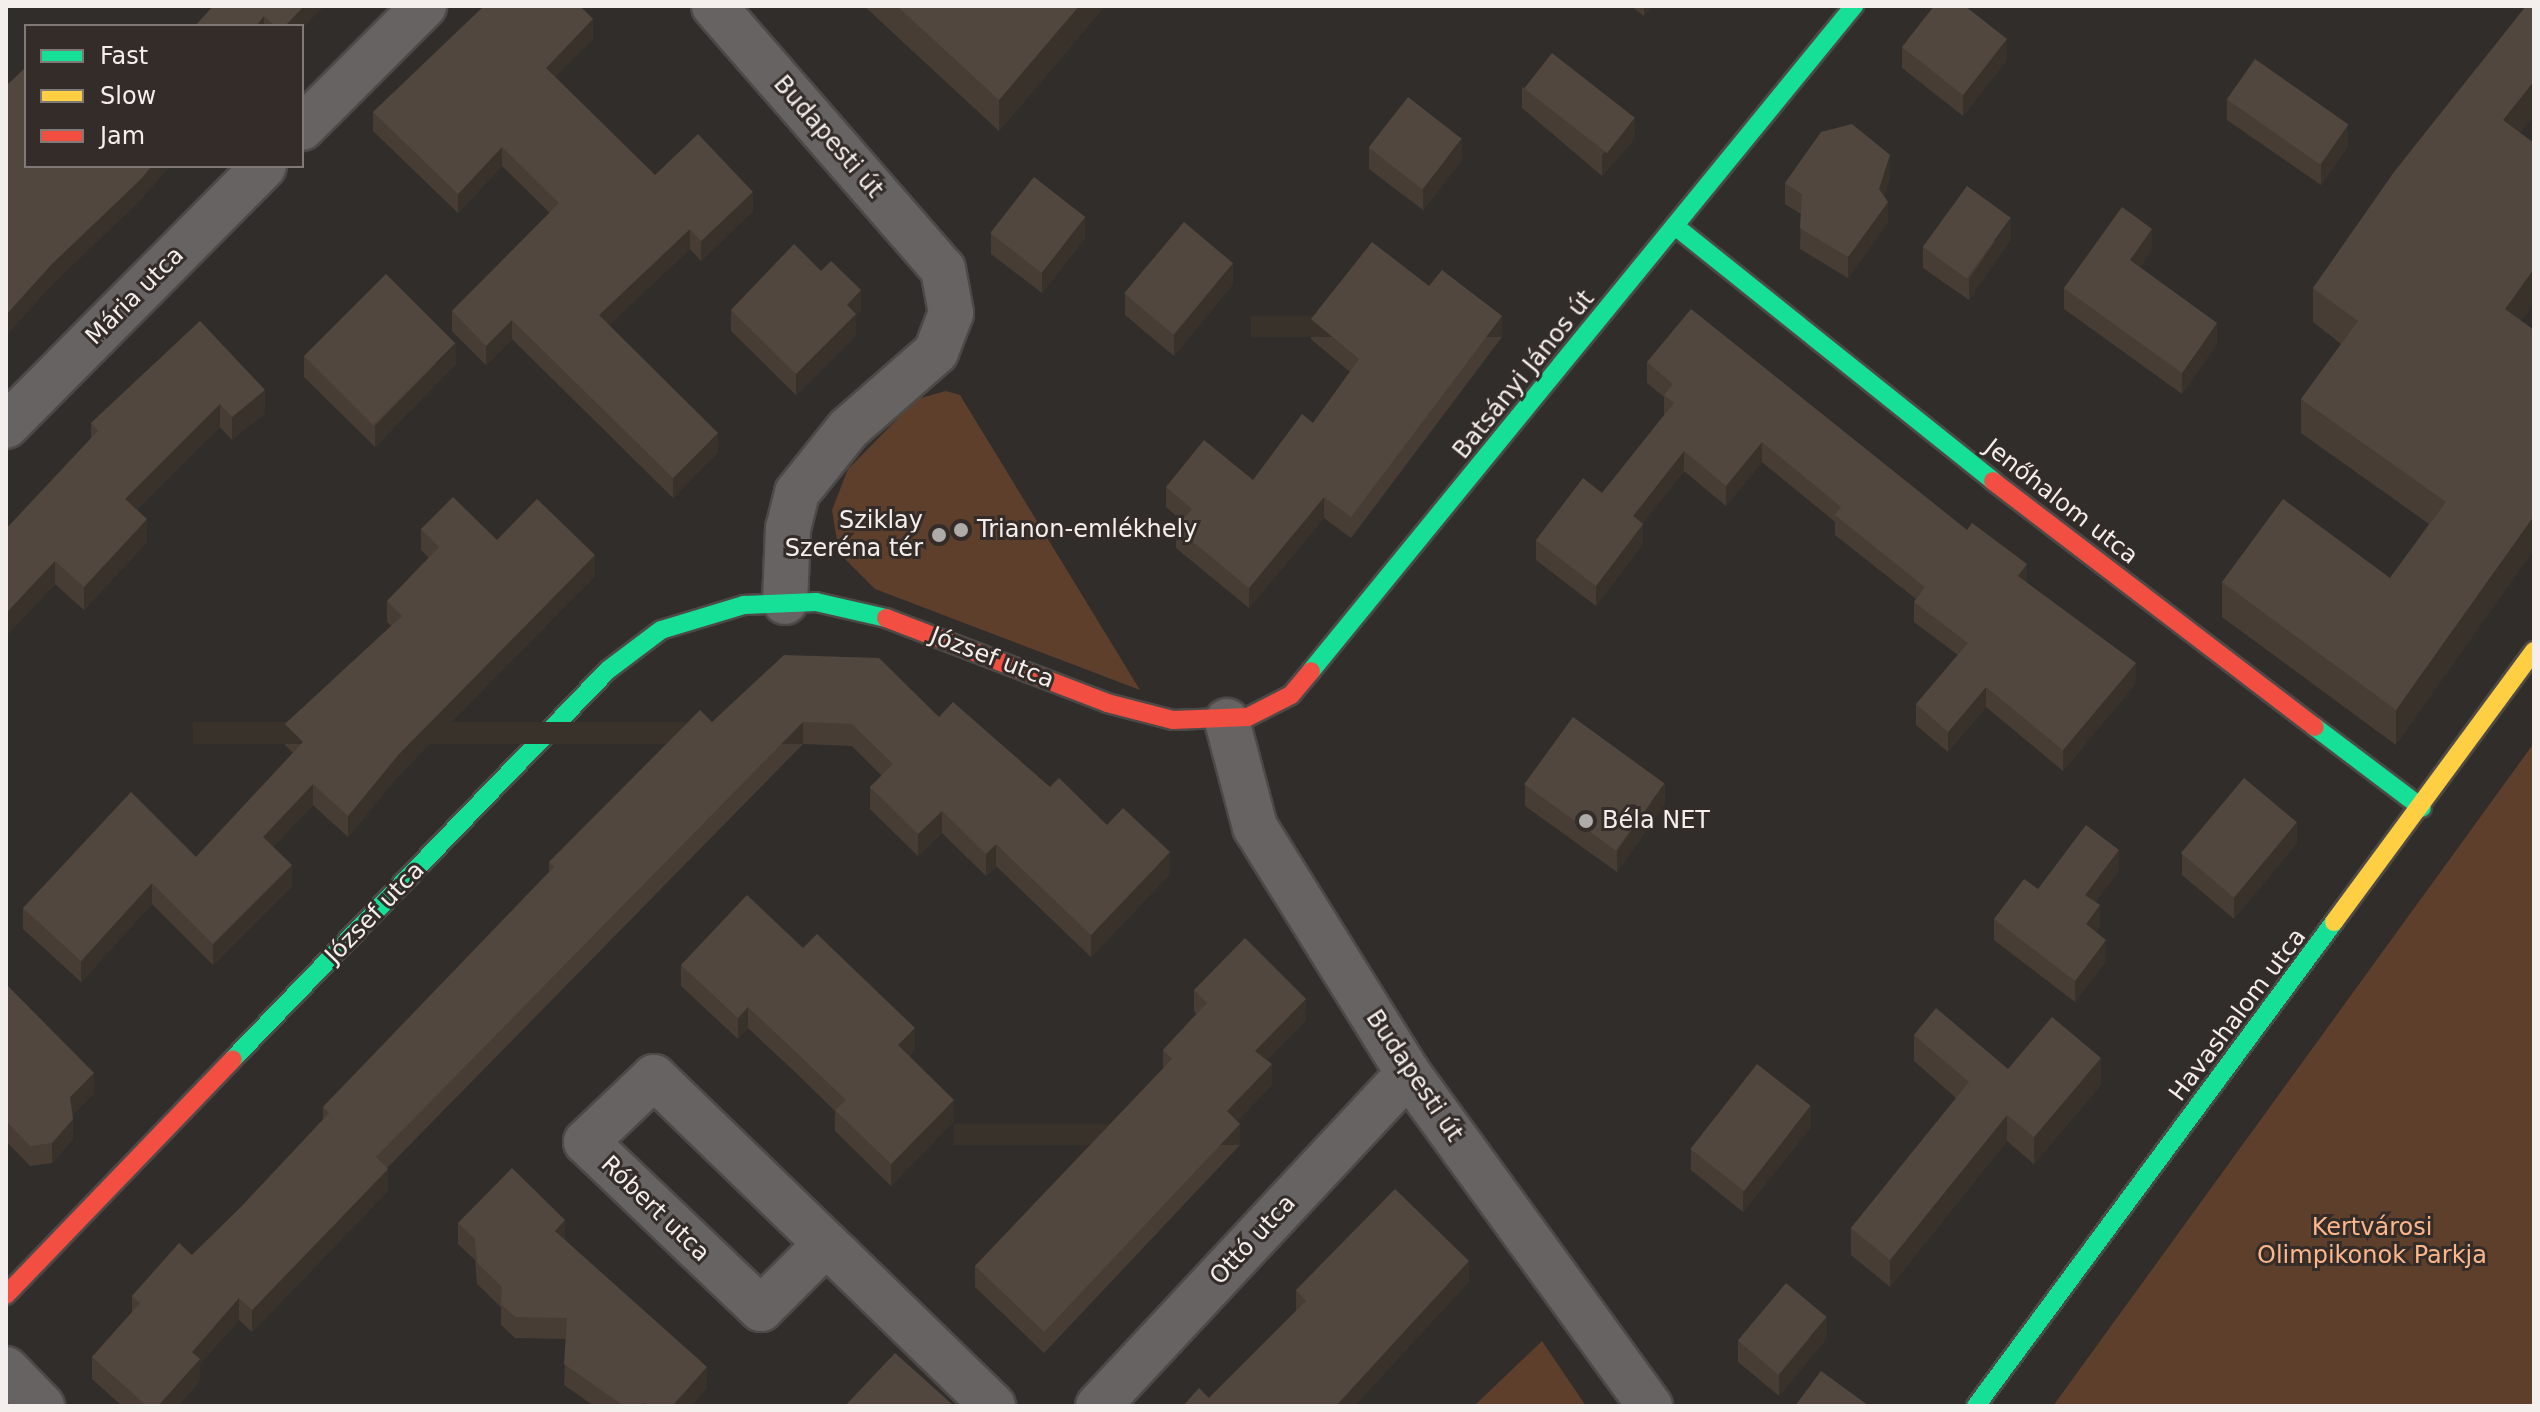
<!DOCTYPE html>
<html>
<head>
<meta charset="utf-8">
<style>
  body { margin:0 }
  #map { position:relative; width:2540px; height:1412px; overflow:hidden; background:#302d2b; font-family:"DejaVu Sans",sans-serif }
  div>[style] { position:absolute }
  .green>* { inset:0; background:#5e3f2c }
  .roads { filter:drop-shadow(2px 0 #4d4947) drop-shadow(-2px 0 #4d4947) drop-shadow(0 2px #4d4947) drop-shadow(0 -2px #4d4947) }
  .street>* { height:44px; margin:-22px; padding:0 22px; transform-origin:22px; border-radius:22px; background:#666362 }
  .fast>* { height:18px; margin:-9px; padding:0 9px; transform-origin:9px; border-radius:9px; background:#16e098 }
  .slow>* { height:18px; margin:-9px; padding:0 9px; transform-origin:9px; border-radius:9px; background:#ffcf43 }
  .jam>* { height:18px; margin:-9px; padding:0 9px; transform-origin:9px; border-radius:9px; background:#f24e42 }
  .wall>* { inset:0; background:#473d35 }
  .shaded-wall>* { inset:0; background:#39322b; transform-origin:0 0 }
  .building>* { inset:0; background:#52473e; transform-origin:0 0 }
  .dots>* { width:22px; height:22px; translate:-50% -50%; box-sizing:border-box; border:4px solid #332c28; border-radius:50% }
  span { translate:-50% -50%; white-space:nowrap; text-align:center; line-height:1.15; -webkit-text-stroke:6px #332c28; paint-order:stroke }
  .street-label { font-size:24px; color:#f4efed }
  .poi-label { font-size:24px; color:#f4efed }
  .right { translate:-100% -50%; text-align:right }
  .left { translate:0 -50%; text-align:left }
  .park-label { font-size:24px; color:#fdb68a }
  .frame { position:absolute; inset:0; border:8px solid #f4efed; pointer-events:none }
  .legend { position:absolute; left:24px; top:24px; width:280px; height:144px; box-sizing:border-box; background:#332c28; border:2px solid #807a77; margin:0; padding:10px 14px; list-style:none; font-size:24px; color:#f4efed }
  .legend li { display:flex; align-items:center; gap:16px; height:40px }
  .legend b { width:40px; border:2px solid #807a77 }
</style>
</head>
<body>
<div id="map">
  <div class="green">
    <i style="clip-path:polygon(946px 391px,960px 395px,1140px 690px,875px 589px,839px 553px,832px 510px,848px 469px,917px 399px)"></i>
    <i style="clip-path:polygon(2534px 743px,2534px 1406px,2053px 1406px)"></i>
    <i style="clip-path:polygon(1542px 1341px,1586px 1406px,1474px 1406px)"></i>
  </div>
  <div class="roads">
    <div class="street">
      <i style="left:714px;top:6px;width:349px;rotate:49deg"></i>
      <i style="left:943px;top:269px;width:45px;rotate:79.7deg"></i>
      <i style="left:951px;top:313px;width:42px;rotate:111deg"></i>
      <i style="left:936px;top:352px;width:117px;rotate:138.8deg"></i>
      <i style="left:848px;top:429px;width:82px;rotate:128.6deg"></i>
      <i style="left:797px;top:493px;width:36px;rotate:104deg"></i>
      <i style="left:788px;top:528px;width:74px;rotate:92.3deg"></i>
      <i style="left:302px;top:128px;width:173px;rotate:-45deg"></i>
      <i style="left:6px;top:426px;width:366px;rotate:-45.2deg"></i>
      <i style="left:1227px;top:721px;width:110px;rotate:75.2deg"></i>
      <i style="left:1255px;top:827px;width:290px;rotate:58.1deg"></i>
      <i style="left:1408px;top:1073px;width:412px;rotate:54deg"></i>
      <i style="left:826px;top:1244px;width:92px;rotate:135deg"></i>
      <i style="left:761px;top:1309px;width:242px;rotate:-136.3deg"></i>
      <i style="left:586px;top:1142px;width:94px;rotate:-43.7deg"></i>
      <i style="left:654px;top:1077px;width:257px;rotate:44.1deg"></i>
      <i style="left:839px;top:1256px;width:215px;rotate:44.2deg"></i>
      <i style="left:6px;top:1369px;width:52px;rotate:45.8deg"></i>
      <i style="left:1098px;top:1406px;width:455px;rotate:-47deg"></i>
    </div>
    <div class="fast">
      <i style="left:1675px;top:226px;width:408px;rotate:38.7deg"></i>
      <i style="left:1311px;top:671px;width:859px;rotate:-50.77deg"></i>
      <i style="left:2315px;top:727px;width:134px;rotate:37.1deg"></i>
      <i style="left:233px;top:1059px;width:540px;rotate:-46.05deg"></i>
      <i style="left:608px;top:670px;width:66px;rotate:-37deg"></i>
      <i style="left:661px;top:630px;width:87px;rotate:-16.8deg"></i>
      <i style="left:744px;top:605px;width:72px;rotate:-2.4deg"></i>
      <i style="left:816px;top:602px;width:72px;rotate:12.9deg"></i>
      <i style="left:1976px;top:1406px;width:602px;rotate:-53.51deg"></i>
    </div>
    <div class="slow">
      <i style="left:2334px;top:922px;width:337px;rotate:-53.6deg"></i>
    </div>
    <div class="jam">
      <i style="left:1993px;top:481px;width:405px;rotate:37.4deg"></i>
      <i style="left:886px;top:618px;width:237px;rotate:21deg"></i>
      <i style="left:1107px;top:703px;width:68px;rotate:14.4deg"></i>
      <i style="left:1173px;top:720px;width:75px;rotate:-2.3deg"></i>
      <i style="left:1248px;top:717px;width:48px;rotate:-27.1deg"></i>
      <i style="left:1291px;top:695px;width:31px;rotate:-50deg"></i>
      <i style="left:6px;top:1295px;width:327px;rotate:-46.1deg"></i>
    </div>
  </div>
  <div class="wall">
    <i style="clip-path:polygon(324px 6px,302px 26px,195px 26px)"></i>
    <i style="clip-path:polygon(864px 6px,1105px 6px,999px 131px)"></i>
    <i style="clip-path:polygon(1631px 6px,1652px 6px,1644px 16px)"></i>
    <i style="clip-path:polygon(2534px 6px,2534px 115px,2520px 132px,2521px 321px,2396px 745px,2222px 617px,2222px 582px,2390px 578px,2429px 524px,2301px 433px,2301px 399px,2341px 344px,2313px 322px,2313px 288px)"></i>
    <i style="clip-path:polygon(593px 39px,555px 77px,655px 175px,753px 211px,701px 261px,690px 249px,609px 325px,718px 452px,673px 498px,512px 339px,486px 365px,452px 331px,452px 311px,550px 213px,502px 166px,458px 213px,373px 131px,373px 112px)"></i>
    <i style="clip-path:polygon(1902px 47px,2007px 60px,1963px 116px,1902px 68px)"></i>
    <i style="clip-path:polygon(1522px 87px,1635px 138px,1602px 176px,1522px 108px)"></i>
    <i style="clip-path:polygon(2227px 99px,2348px 146px,2321px 185px,2227px 120px)"></i>
    <i style="clip-path:polygon(1369px 148px,1462px 160px,1423px 210px,1369px 169px)"></i>
    <i style="clip-path:polygon(1890px 176px,1884px 196px,1888px 223px,1848px 278px,1800px 249px,1801px 214px,1785px 204px,1785px 183px)"></i>
    <i style="clip-path:polygon(991px 233px,1085px 238px,1042px 293px,991px 254px)"></i>
    <i style="clip-path:polygon(2011px 239px,1969px 300px,1923px 268px,1923px 247px)"></i>
    <i style="clip-path:polygon(2152px 250px,2140px 267px,2217px 344px,2182px 394px,2064px 309px,2064px 288px)"></i>
    <i style="clip-path:polygon(1233px 284px,1174px 356px,1125px 315px,1125px 294px)"></i>
    <i style="clip-path:polygon(1429px 286px,1502px 337px,1351px 538px,1324px 518px,1249px 608px,1176px 548px,1176px 528px,1182px 521px,1166px 507px,1166px 487px,1253px 480px,1313px 423px,1350px 372px,1311px 339px,1311px 319px)"></i>
    <i style="clip-path:polygon(731px 310px,861px 311px,856px 317px,856px 335px,796px 395px,731px 331px)"></i>
    <i style="clip-path:polygon(200px 321px,265px 413px,232px 440px,220px 427px,136px 510px,147px 542px,84px 610px,55px 584px,6px 636px,6px 529px,91px 438px,91px 423px)"></i>
    <i style="clip-path:polygon(304px 356px,456px 364px,375px 447px,304px 377px)"></i>
    <i style="clip-path:polygon(1647px 362px,2027px 583px,2136px 683px,2063px 771px,1986px 707px,1948px 752px,1916px 725px,1916px 704px,1958px 655px,1914px 622px,1914px 602px,1916px 599px,1835px 535px,1835px 522px,1762px 462px,1726px 506px,1684px 471px,1642px 524px,1643px 544px,1596px 606px,1536px 560px,1536px 540px,1602px 493px,1664px 415px,1664px 397px,1647px 383px)"></i>
    <i style="clip-path:polygon(421px 529px,497px 540px,595px 576px,399px 775px,348px 837px,313px 805px,273px 847px,292px 886px,213px 965px,152px 904px,81px 982px,23px 929px,23px 908px,196px 857px,293px 753px,285px 745px,285px 724px,391px 626px,387px 622px,387px 601px,429px 558px,421px 550px)"></i>
    <i style="clip-path:polygon(939px 717px,1107px 825px,1170px 874px,1091px 957px,996px 866px,986px 876px,942px 833px,918px 856px,870px 809px,870px 787px,882px 776px,852px 746px,803px 744px,387px 1168px,388px 1191px,252px 1332px,239px 1320px,200px 1364px,200px 1381px,178px 1406px,122px 1406px,92px 1379px,92px 1357px,132px 1313px,132px 1296px,192px 1255px,242px 1206px,323px 1120px,323px 1107px,549px 872px,549px 862px,712px 722px)"></i>
    <i style="clip-path:polygon(1525px 785px,1665px 804px,1617px 872px,1525px 806px)"></i>
    <i style="clip-path:polygon(2297px 843px,2234px 919px,2182px 875px,2182px 854px)"></i>
    <i style="clip-path:polygon(2119px 871px,2095px 902px,2100px 926px,2096px 932px,2106px 961px,2075px 1002px,1994px 940px,1994px 919px,2038px 889px)"></i>
    <i style="clip-path:polygon(803px 948px,915px 1049px,909px 1056px,954px 1121px,891px 1186px,835px 1131px,835px 1111px,796px 1073px,748px 1028px,738px 1039px,681px 986px,681px 965px)"></i>
    <i style="clip-path:polygon(6px 984px,94px 1093px,72px 1115px,73px 1139px,52px 1163px,30px 1166px,6px 1141px)"></i>
    <i style="clip-path:polygon(1194px 990px,1306px 1020px,1267px 1060px,1272px 1085px,1237px 1121px,1240px 1145px,1044px 1353px,975px 1287px,975px 1266px,1163px 1069px,1163px 1050px,1196px 1014px,1194px 1011px)"></i>
    <i style="clip-path:polygon(1914px 1035px,2008px 1069px,2101px 1085px,2034px 1164px,2007px 1141px,1890px 1287px,1851px 1255px,1851px 1228px,1956px 1098px,1914px 1061px)"></i>
    <i style="clip-path:polygon(1811px 1127px,1743px 1212px,1691px 1170px,1691px 1149px)"></i>
    <i style="clip-path:polygon(458px 1223px,565px 1240px,707px 1388px,691px 1406px,594px 1406px,564px 1385px,566px 1339px,515px 1338px,501px 1325px,501px 1307px,477px 1284px,475px 1260px,458px 1244px)"></i>
    <i style="clip-path:polygon(1469px 1282px,1209px 1398px,1296px 1311px,1296px 1290px)"></i>
    <i style="clip-path:polygon(1827px 1338px,1779px 1396px,1738px 1362px,1738px 1341px)"></i>
  </div>
  <div class="shaded-wall">
    <i style="clip-path:polygon(304px 6px,324px 6px,302px 29px,302px 26px,285px 26px)"></i>
    <i style="clip-path:polygon(1079px 6px,1105px 6px,999px 131px,999px 100px)"></i>
    <i style="clip-path:polygon(1644px 6px,1652px 6px,1644px 16px)"></i>
    <i style="clip-path:polygon(264px 16px,264px 26px,256px 26px)"></i>
    <i style="clip-path:polygon(593px 19px,593px 39px,546px 87px,546px 68px)"></i>
    <i style="clip-path:polygon(2007px 39px,2007px 60px,1963px 116px,1963px 95px)"></i>
    <i style="clip-path:polygon(2534px 81px,2534px 115px,2503px 154px,2503px 120px)"></i>
    <i style="clip-path:polygon(1635px 117px,1635px 138px,1602px 176px,1602px 155px)"></i>
    <i style="clip-path:polygon(2348px 125px,2348px 146px,2321px 185px,2321px 164px)"></i>
    <i style="clip-path:polygon(1462px 139px,1462px 160px,1423px 210px,1423px 189px)"></i>
    <i style="clip-path:polygon(502px 147px,502px 166px,458px 213px,458px 194px)"></i>
    <i style="clip-path:polygon(1890px 155px,1890px 176px,1879px 210px,1879px 189px)"></i>
    <i style="clip-path:polygon(152px 166px,170px 166px,140px 201px,52px 285px,6px 336px,6px 315px,52px 264px)"></i>
    <i style="clip-path:polygon(753px 192px,753px 211px,701px 261px,701px 241px)"></i>
    <i style="clip-path:polygon(1888px 202px,1888px 223px,1848px 278px,1848px 257px)"></i>
    <i style="clip-path:polygon(1085px 217px,1085px 238px,1042px 293px,1042px 272px)"></i>
    <i style="clip-path:polygon(2011px 218px,2011px 239px,1969px 300px,1969px 279px)"></i>
    <i style="clip-path:polygon(690px 229px,690px 249px,599px 335px,599px 315px)"></i>
    <i style="clip-path:polygon(2152px 229px,2152px 250px,2130px 281px,2130px 260px)"></i>
    <i style="clip-path:polygon(1233px 263px,1233px 284px,1174px 356px,1174px 335px)"></i>
    <i style="clip-path:polygon(2534px 269px,2534px 304px,2505px 343px,2505px 309px)"></i>
    <i style="clip-path:polygon(861px 290px,861px 311px,856px 317px,856px 335px,796px 395px,796px 374px,847px 305px)"></i>
    <i style="left:1502px;top:316px;width:21px;height:251px;rotate:90deg"></i>
    <i style="clip-path:polygon(512px 320px,512px 339px,486px 365px,486px 346px)"></i>
    <i style="clip-path:polygon(2217px 323px,2217px 344px,2182px 394px,2182px 373px)"></i>
    <i style="clip-path:polygon(456px 343px,456px 364px,375px 447px,375px 426px)"></i>
    <i style="clip-path:polygon(265px 390px,265px 413px,232px 440px,232px 417px)"></i>
    <i style="clip-path:polygon(220px 404px,220px 427px,125px 522px,125px 499px)"></i>
    <i style="clip-path:polygon(718px 433px,718px 452px,673px 498px,673px 478px)"></i>
    <i style="clip-path:polygon(1762px 442px,1762px 462px,1726px 506px,1726px 486px)"></i>
    <i style="clip-path:polygon(1684px 451px,1684px 471px,1633px 536px,1633px 516px)"></i>
    <i style="clip-path:polygon(1324px 497px,1324px 518px,1249px 608px,1249px 588px)"></i>
    <i style="clip-path:polygon(2534px 516px,2534px 550px,2396px 745px,2396px 710px)"></i>
    <i style="clip-path:polygon(147px 519px,147px 542px,84px 610px,84px 587px)"></i>
    <i style="clip-path:polygon(1643px 524px,1643px 544px,1596px 606px,1596px 586px)"></i>
    <i style="clip-path:polygon(595px 555px,595px 576px,399px 775px,348px 837px,348px 816px,399px 754px)"></i>
    <i style="clip-path:polygon(55px 561px,55px 584px,6px 636px,6px 613px)"></i>
    <i style="clip-path:polygon(2027px 564px,2027px 584px,2018px 576px)"></i>
    <i style="clip-path:polygon(2136px 663px,2136px 683px,2063px 771px,2063px 750px)"></i>
    <i style="clip-path:polygon(1986px 687px,1986px 707px,1948px 752px,1948px 732px)"></i>
    <i style="left:803px;top:722px;width:22px;height:610px;rotate:90deg"></i>
    <i style="clip-path:polygon(1665px 783px,1665px 804px,1617px 872px,1617px 851px)"></i>
    <i style="clip-path:polygon(313px 784px,313px 805px,263px 858px,263px 837px)"></i>
    <i style="clip-path:polygon(942px 811px,942px 833px,918px 856px,918px 834px)"></i>
    <i style="clip-path:polygon(2297px 822px,2297px 843px,2234px 919px,2234px 898px)"></i>
    <i style="clip-path:polygon(996px 844px,996px 866px,986px 876px,986px 854px)"></i>
    <i style="clip-path:polygon(2119px 850px,2119px 871px,2085px 916px,2085px 895px)"></i>
    <i style="clip-path:polygon(1170px 852px,1170px 874px,1091px 957px,1091px 935px)"></i>
    <i style="clip-path:polygon(292px 865px,292px 886px,213px 965px,213px 944px)"></i>
    <i style="clip-path:polygon(152px 883px,152px 904px,81px 982px,81px 961px)"></i>
    <i style="clip-path:polygon(2100px 905px,2100px 926px,2086px 945px,2086px 924px)"></i>
    <i style="clip-path:polygon(2106px 940px,2106px 961px,2075px 1002px,2075px 981px)"></i>
    <i style="clip-path:polygon(1306px 999px,1306px 1020px,1255px 1072px,1255px 1051px)"></i>
    <i style="clip-path:polygon(748px 1007px,748px 1028px,738px 1039px,738px 1018px)"></i>
    <i style="clip-path:polygon(915px 1028px,915px 1049px,898px 1066px,898px 1045px)"></i>
    <i style="clip-path:polygon(2101px 1058px,2101px 1085px,2034px 1164px,2034px 1137px)"></i>
    <i style="clip-path:polygon(1272px 1064px,1272px 1085px,1227px 1132px,1227px 1111px)"></i>
    <i style="clip-path:polygon(94px 1073px,94px 1093px,70px 1117px,70px 1097px)"></i>
    <i style="clip-path:polygon(954px 1100px,954px 1121px,891px 1186px,891px 1164px)"></i>
    <i style="clip-path:polygon(1811px 1106px,1811px 1127px,1743px 1212px,1743px 1191px)"></i>
    <i style="clip-path:polygon(2007px 1115px,2007px 1141px,1890px 1287px,1890px 1260px)"></i>
    <i style="clip-path:polygon(73px 1119px,73px 1139px,52px 1163px,52px 1143px)"></i>
    <i style="left:1240px;top:1124px;width:21px;height:286px;rotate:90deg"></i>
    <i style="clip-path:polygon(388px 1169px,388px 1191px,252px 1332px,252px 1310px)"></i>
    <i style="clip-path:polygon(565px 1220px,565px 1241px,555px 1231px)"></i>
    <i style="clip-path:polygon(1469px 1261px,1469px 1282px,1355px 1406px,1336px 1406px)"></i>
    <i style="clip-path:polygon(239px 1298px,239px 1320px,200px 1364px,200px 1381px,178px 1406px,158px 1406px,192px 1352px)"></i>
    <i style="clip-path:polygon(1827px 1317px,1827px 1338px,1779px 1396px,1779px 1375px)"></i>
    <i style="clip-path:polygon(707px 1367px,707px 1388px,691px 1406px,672px 1406px)"></i>
  </div>
  <div class="building">
    <i style="clip-path:polygon(213px 6px,304px 6px,285px 26px,275px 26px,264px 16px,256px 26px,195px 26px)"></i>
    <i style="clip-path:polygon(484px 6px,580px 6px,593px 19px,546px 68px,655px 175px,698px 134px,753px 192px,701px 241px,690px 229px,599px 315px,718px 433px,673px 478px,512px 320px,486px 346px,452px 311px,559px 203px,502px 147px,458px 194px,373px 112px)"></i>
    <i style="clip-path:polygon(897px 6px,1079px 6px,999px 100px)"></i>
    <i style="clip-path:polygon(1934px 6px,1965px 6px,2007px 39px,1963px 95px,1902px 47px)"></i>
    <i style="clip-path:polygon(2526px 6px,2534px 6px,2534px 81px,2503px 120px,2534px 143px,2534px 269px,2505px 309px,2534px 330px,2534px 516px,2396px 710px,2222px 582px,2283px 499px,2390px 578px,2446px 502px,2301px 399px,2358px 321px,2313px 288px,2394px 172px)"></i>
    <i style="left:1552px;top:53px;width:105px;height:45px;rotate:38deg"></i>
    <i style="left:2255px;top:59px;width:114px;height:49px;rotate:35deg"></i>
    <i style="clip-path:polygon(26px 67px,26px 166px,152px 166px,140px 180px,52px 264px,6px 315px,6px 86px)"></i>
    <i style="left:1408px;top:97px;width:68px;height:64px;rotate:38deg"></i>
    <i style="clip-path:polygon(1852px 124px,1890px 155px,1879px 189px,1888px 202px,1848px 257px,1800px 228px,1802px 194px,1785px 183px,1821px 132px)"></i>
    <i style="left:1034px;top:177px;width:65px;height:71px;rotate:38deg"></i>
    <i style="left:1967px;top:186px;width:54px;height:75px;rotate:36deg"></i>
    <i style="clip-path:polygon(2122px 207px,2152px 229px,2130px 260px,2217px 323px,2182px 373px,2064px 288px)"></i>
    <i style="left:1184px;top:222px;width:64px;height:93px;rotate:40deg"></i>
    <i style="clip-path:polygon(1372px 242px,1429px 286px,1442px 270px,1502px 316px,1351px 517px,1324px 497px,1249px 588px,1176px 528px,1192px 509px,1166px 487px,1204px 440px,1253px 480px,1302px 414px,1313px 423px,1359px 359px,1311px 319px)"></i>
    <i style="clip-path:polygon(794px 244px,821px 271px,831px 261px,861px 290px,847px 305px,856px 314px,796px 374px,731px 310px)"></i>
    <i style="left:386px;top:274px;width:98px;height:116px;rotate:45deg"></i>
    <i style="clip-path:polygon(1691px 309px,1967px 530px,1972px 523px,2027px 564px,2018px 576px,2136px 663px,2063px 750px,1986px 687px,1948px 732px,1916px 704px,1968px 643px,1914px 602px,1925px 587px,1835px 515px,1841px 507px,1762px 442px,1726px 486px,1684px 451px,1633px 516px,1643px 524px,1596px 586px,1536px 540px,1583px 478px,1602px 493px,1674px 403px,1664px 395px,1673px 384px,1647px 362px)"></i>
    <i style="clip-path:polygon(200px 321px,265px 390px,232px 417px,220px 404px,125px 499px,147px 519px,84px 587px,55px 561px,6px 613px,6px 529px,98px 431px,91px 423px)"></i>
    <i style="clip-path:polygon(453px 497px,497px 540px,537px 499px,595px 555px,399px 754px,348px 816px,313px 784px,263px 837px,292px 865px,213px 944px,152px 883px,81px 961px,23px 908px,131px 792px,196px 857px,303px 742px,285px 724px,402px 616px,387px 601px,439px 547px,421px 529px)"></i>
    <i style="clip-path:polygon(784px 655px,879px 658px,939px 717px,953px 702px,1050px 787px,1059px 778px,1107px 825px,1123px 808px,1170px 852px,1091px 935px,996px 844px,986px 854px,942px 811px,918px 834px,870px 787px,893px 764px,852px 724px,803px 722px,376px 1157px,388px 1169px,252px 1310px,239px 1298px,192px 1352px,200px 1359px,158px 1406px,147px 1406px,92px 1357px,140px 1303px,132px 1296px,179px 1243px,192px 1255px,242px 1206px,329px 1113px,323px 1107px,554px 867px,549px 862px,700px 710px,712px 722px)"></i>
    <i style="left:1573px;top:717px;width:113px;height:83px;rotate:36deg"></i>
    <i style="left:2244px;top:778px;width:69px;height:98px;rotate:40deg"></i>
    <i style="clip-path:polygon(2086px 825px,2119px 850px,2085px 895px,2100px 905px,2086px 924px,2106px 940px,2075px 981px,1994px 919px,2024px 879px,2038px 889px)"></i>
    <i style="clip-path:polygon(747px 895px,803px 948px,817px 934px,915px 1028px,898px 1045px,954px 1100px,891px 1164px,835px 1110px,846px 1100px,796px 1052px,748px 1007px,738px 1018px,681px 965px)"></i>
    <i style="clip-path:polygon(1245px 938px,1306px 999px,1255px 1051px,1272px 1064px,1227px 1111px,1240px 1124px,1044px 1332px,975px 1266px,1172px 1059px,1163px 1050px,1207px 1003px,1194px 990px)"></i>
    <i style="clip-path:polygon(6px 984px,94px 1073px,70px 1097px,73px 1119px,52px 1143px,30px 1146px,6px 1121px)"></i>
    <i style="clip-path:polygon(1936px 1008px,2008px 1069px,2052px 1017px,2101px 1058px,2034px 1137px,2007px 1115px,1890px 1260px,1851px 1228px,1969px 1082px,1914px 1035px)"></i>
    <i style="left:1757px;top:1064px;width:68px;height:108px;rotate:38deg"></i>
    <i style="clip-path:polygon(512px 1168px,565px 1220px,555px 1231px,707px 1367px,672px 1406px,648px 1406px,645px 1403px,633px 1406px,624px 1406px,564px 1364px,567px 1318px,515px 1317px,501px 1304px,502px 1287px,477px 1263px,475px 1239px,458px 1223px)"></i>
    <i style="clip-path:polygon(1395px 1189px,1469px 1261px,1336px 1406px,1183px 1406px,1199px 1388px,1209px 1398px,1306px 1301px,1296px 1290px)"></i>
    <i style="left:1786px;top:1283px;width:53px;height:75px;rotate:40deg"></i>
    <i style="clip-path:polygon(895px 1353px,954px 1406px,845px 1406px)"></i>
    <i style="clip-path:polygon(1821px 1371px,1869px 1406px,1795px 1406px)"></i>
  </div>
  <div class="dots">
    <i style="left:961px;top:530px;background:#afaba9"></i>
    <i style="left:939px;top:535px;background:#afaba9"></i>
    <i style="left:1586px;top:821px;background:#afaba9"></i>
  </div>
  <div class="street-label">
    <span style="left:828px;top:137px;rotate:49deg">Budapesti út</span>
    <span style="left:135px;top:296px;rotate:-45deg">Mária utca</span>
    <span style="left:1524px;top:375px;rotate:-51deg">Batsányi János út</span>
    <span style="left:2061px;top:502px;rotate:38deg">Jenőhalom utca</span>
    <span style="left:992px;top:658px;rotate:21deg">József utca</span>
    <span style="left:375px;top:913px;rotate:-46deg">József utca</span>
    <span style="left:2238px;top:1015px;rotate:-53deg">Havashalom utca</span>
    <span style="left:1414px;top:1076px;rotate:56deg">Budapesti út</span>
    <span style="left:655px;top:1209px;rotate:44deg">Róbert utca</span>
    <span style="left:1253px;top:1240px;rotate:-47deg">Ottó utca</span>
  </div>
  <div class="poi-label">
    <span class="right" style="left:923px;top:535px">Sziklay<br>Szeréna tér</span>
    <span class="left" style="left:977px;top:530px">Trianon-emlékhely</span>
    <span class="left" style="left:1602px;top:821px">Béla NET</span>
  </div>
  <div class="park-label">
    <span style="left:2372px;top:1242px">Kertvárosi<br>Olimpikonok Parkja</span>
  </div>
  <div class="frame"></div>
  <ul class="legend">
  <li><b style="height:10px;background:#16e098"></b>Fast</li>
  <li><b style="height:10px;background:#ffcf43"></b>Slow</li>
  <li><b style="height:10px;background:#f24e42"></b>Jam</li>
  </ul>
</div>
</body>
</html>
